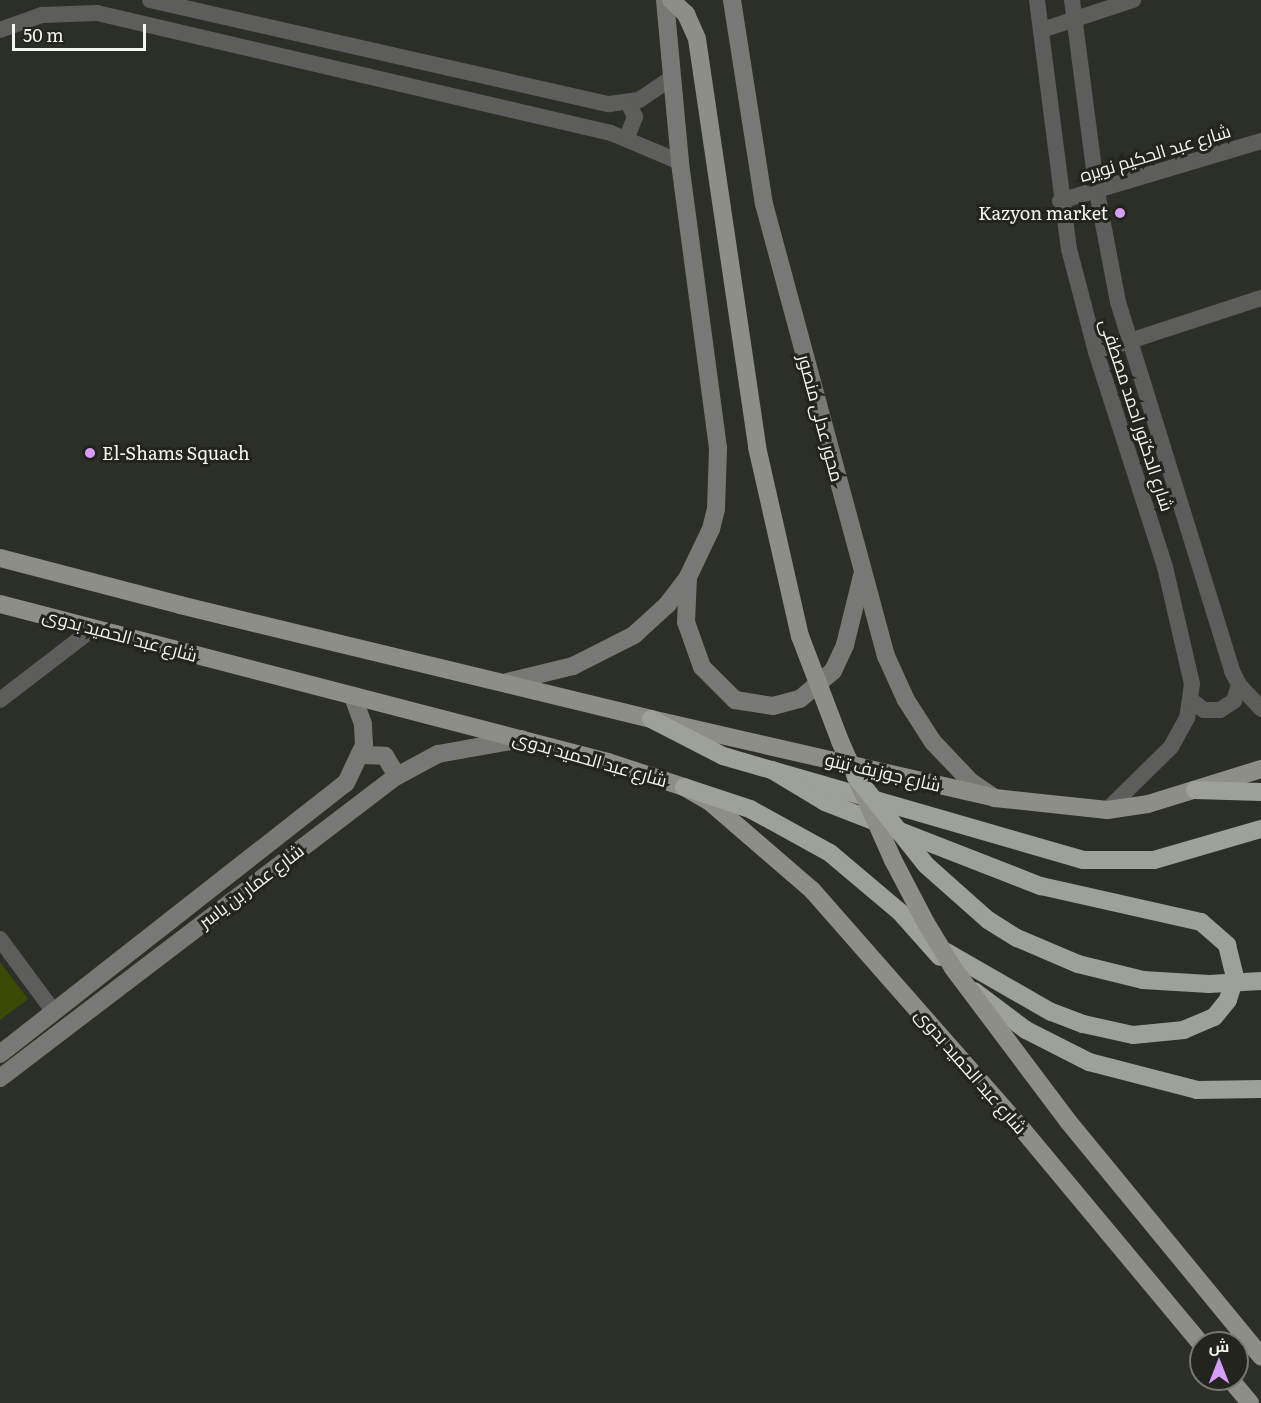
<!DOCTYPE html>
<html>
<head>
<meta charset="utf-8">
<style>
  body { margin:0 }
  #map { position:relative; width:1261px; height:1403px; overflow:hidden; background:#2c2e28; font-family:Literata,Cairo,serif }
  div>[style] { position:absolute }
  .green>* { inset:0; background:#3d4a06 }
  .street>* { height:16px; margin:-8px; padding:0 8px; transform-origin:8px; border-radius:8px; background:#5d5e5b }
  .secondary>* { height:18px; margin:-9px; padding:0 9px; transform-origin:9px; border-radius:9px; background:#787974 }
  .primary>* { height:18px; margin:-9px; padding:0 9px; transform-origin:9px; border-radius:9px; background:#8c8e87 }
  .highway>* { height:18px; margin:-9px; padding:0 9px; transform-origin:9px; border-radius:9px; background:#9ea199 }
  .primary-bridge>* { height:18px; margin:-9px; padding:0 9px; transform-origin:9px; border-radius:9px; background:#8c8e87 }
  .highway-bridge>* { height:18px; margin:-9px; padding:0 9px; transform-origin:9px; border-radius:9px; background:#9ea199 }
  .dots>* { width:16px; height:16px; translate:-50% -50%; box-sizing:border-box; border:3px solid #23241e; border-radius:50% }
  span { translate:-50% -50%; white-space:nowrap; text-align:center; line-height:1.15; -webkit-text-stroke:6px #23241e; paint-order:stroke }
  .street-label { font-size:18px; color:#f3f5f0 }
  .poi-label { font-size:18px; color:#f3f5f0 }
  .right { translate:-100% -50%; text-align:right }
  .left { translate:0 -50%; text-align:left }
  .north { position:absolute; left:1189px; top:1331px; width:60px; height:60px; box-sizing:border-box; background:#23241e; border:2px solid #767872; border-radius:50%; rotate:0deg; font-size:16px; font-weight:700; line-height:24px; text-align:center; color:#f3f5f0 }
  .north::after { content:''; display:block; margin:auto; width:21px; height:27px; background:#d59cfb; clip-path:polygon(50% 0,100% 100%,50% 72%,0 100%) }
  .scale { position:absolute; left:12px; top:24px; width:134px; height:27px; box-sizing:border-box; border:3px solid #f3f5f0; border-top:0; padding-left:8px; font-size:18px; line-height:21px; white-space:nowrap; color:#f3f5f0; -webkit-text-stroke:4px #23241e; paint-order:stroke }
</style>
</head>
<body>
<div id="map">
  <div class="green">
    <i style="clip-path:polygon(0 962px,28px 999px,0 1020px)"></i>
  </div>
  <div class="street">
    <i style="left:150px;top:0;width:471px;rotate:12.8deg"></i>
    <i style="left:609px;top:104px;width:30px;rotate:-8deg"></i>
    <i style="left:639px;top:100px;width:40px;rotate:-34deg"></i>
    <i style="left:1037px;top:0;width:251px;rotate:82.7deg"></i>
    <i style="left:1069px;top:249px;width:106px;rotate:75.3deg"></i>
    <i style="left:1096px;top:352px;width:226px;rotate:72.2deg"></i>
    <i style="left:1165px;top:567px;width:120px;rotate:77deg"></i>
    <i style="left:1192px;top:684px;width:34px;rotate:98deg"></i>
    <i style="left:1187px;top:718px;width:33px;rotate:119deg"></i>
    <i style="left:1171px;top:747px;width:90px;rotate:135.5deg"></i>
    <i style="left:1072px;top:0;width:194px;rotate:82.6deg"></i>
    <i style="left:1097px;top:192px;width:112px;rotate:79.2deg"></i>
    <i style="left:1118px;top:302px;width:386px;rotate:72.8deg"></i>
    <i style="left:1232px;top:671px;width:16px;rotate:63deg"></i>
    <i style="left:1239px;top:685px;width:33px;rotate:47deg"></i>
    <i style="left:0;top:30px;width:45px;rotate:-19.7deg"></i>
    <i style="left:42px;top:15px;width:55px;rotate:-2.1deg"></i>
    <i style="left:97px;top:13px;width:528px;rotate:13.14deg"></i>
    <i style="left:611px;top:133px;width:75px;rotate:22.8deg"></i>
    <i style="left:1042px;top:30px;width:96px;rotate:-18.2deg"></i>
    <i style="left:627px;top:137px;width:22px;rotate:-68deg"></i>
    <i style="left:635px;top:117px;width:14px;rotate:-115deg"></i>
    <i style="left:1060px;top:201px;width:210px;rotate:-16.6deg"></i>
    <i style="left:1096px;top:352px;width:174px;rotate:-18.1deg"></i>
    <i style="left:0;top:700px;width:118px;rotate:-37.5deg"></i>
    <i style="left:1191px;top:700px;width:16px;rotate:38deg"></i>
    <i style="left:1204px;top:710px;width:16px"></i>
    <i style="left:1220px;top:710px;width:17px;rotate:-33deg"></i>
    <i style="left:1234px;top:701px;width:17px;rotate:-73deg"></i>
    <i style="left:0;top:939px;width:91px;rotate:53.5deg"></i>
  </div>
  <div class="secondary">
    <i style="left:732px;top:0;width:206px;rotate:81.1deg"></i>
    <i style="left:764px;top:204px;width:468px;rotate:74.9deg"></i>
    <i style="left:886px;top:656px;width:48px;rotate:65.6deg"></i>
    <i style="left:906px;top:700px;width:50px;rotate:57.3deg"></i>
    <i style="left:933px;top:742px;width:55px;rotate:46.5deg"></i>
    <i style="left:971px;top:782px;width:29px;rotate:34deg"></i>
    <i style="left:688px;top:577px;width:45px;rotate:92.5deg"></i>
    <i style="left:686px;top:622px;width:48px;rotate:70.4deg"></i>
    <i style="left:702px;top:667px;width:47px;rotate:45deg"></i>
    <i style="left:735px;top:700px;width:38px;rotate:9deg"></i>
    <i style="left:773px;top:706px;width:28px;rotate:-15deg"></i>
    <i style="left:800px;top:699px;width:43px;rotate:-40.3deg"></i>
    <i style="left:833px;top:671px;width:29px;rotate:-65deg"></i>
    <i style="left:845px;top:645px;width:71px;rotate:-76.2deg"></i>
    <i style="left:507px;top:682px;width:68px;rotate:-13.6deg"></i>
    <i style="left:573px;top:666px;width:68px;rotate:-26.9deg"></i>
    <i style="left:634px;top:635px;width:45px;rotate:-42.3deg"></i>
    <i style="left:667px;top:605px;width:35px;rotate:-53deg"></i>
    <i style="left:688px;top:577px;width:53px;rotate:-64.4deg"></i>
    <i style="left:711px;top:529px;width:21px;rotate:-76deg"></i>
    <i style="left:716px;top:509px;width:61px;rotate:-88.1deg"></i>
    <i style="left:718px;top:448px;width:289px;rotate:-97.6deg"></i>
    <i style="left:680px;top:162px;width:163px;rotate:-95.3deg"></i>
    <i style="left:362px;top:755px;width:23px;rotate:2deg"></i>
    <i style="left:385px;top:756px;width:23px;rotate:59deg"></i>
    <i style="left:0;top:1054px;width:439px;rotate:-38.1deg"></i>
    <i style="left:346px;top:783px;width:42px;rotate:-64.7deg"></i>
    <i style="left:364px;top:745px;width:21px;rotate:-93deg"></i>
    <i style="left:363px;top:724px;width:30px;rotate:-110deg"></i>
    <i style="left:0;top:1078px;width:499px;rotate:-37.3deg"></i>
    <i style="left:397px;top:776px;width:47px;rotate:-28.2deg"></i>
    <i style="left:438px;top:754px;width:85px;rotate:-10.1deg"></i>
  </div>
  <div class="primary">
    <i style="left:671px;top:0;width:21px;rotate:43deg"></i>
    <i style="left:686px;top:14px;width:27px;rotate:66deg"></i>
    <i style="left:697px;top:39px;width:412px;rotate:81.6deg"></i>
    <i style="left:757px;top:447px;width:194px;rotate:77.2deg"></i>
    <i style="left:0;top:558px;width:186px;rotate:14.6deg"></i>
    <i style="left:180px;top:605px;width:485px;rotate:13.6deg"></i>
    <i style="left:651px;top:719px;width:353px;rotate:12.9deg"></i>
    <i style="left:995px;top:798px;width:113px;rotate:6.1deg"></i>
    <i style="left:1107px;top:810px;width:41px;rotate:-8.3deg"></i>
    <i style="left:1148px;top:804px;width:118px;rotate:-17.2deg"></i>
    <i style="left:0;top:604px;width:628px;rotate:14.57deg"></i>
    <i style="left:608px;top:762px;width:80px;rotate:18.2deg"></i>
    <i style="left:684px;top:787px;width:30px;rotate:30deg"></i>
    <i style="left:710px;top:802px;width:135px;rotate:40.8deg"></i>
    <i style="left:812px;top:890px;width:310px;rotate:48.7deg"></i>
    <i style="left:1017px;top:1123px;width:288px;rotate:50.2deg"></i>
    <i style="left:1067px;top:1120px;width:306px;rotate:50.6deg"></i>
    <i style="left:1230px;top:1379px;width:31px;rotate:50deg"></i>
  </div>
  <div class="highway">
    <i style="left:651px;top:719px;width:81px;rotate:27.2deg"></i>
    <i style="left:723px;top:756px;width:375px;rotate:16.1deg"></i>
    <i style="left:1083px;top:860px;width:71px"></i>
    <i style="left:1154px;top:860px;width:111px;rotate:-16.2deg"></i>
    <i style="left:772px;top:770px;width:62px;rotate:31.1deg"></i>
    <i style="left:825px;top:802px;width:232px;rotate:21.3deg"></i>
    <i style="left:1041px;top:886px;width:164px;rotate:12.7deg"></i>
    <i style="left:1201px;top:922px;width:35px;rotate:41deg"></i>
    <i style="left:1227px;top:945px;width:34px;rotate:76deg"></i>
    <i style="left:1235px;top:978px;width:23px;rotate:108deg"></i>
    <i style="left:1228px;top:1000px;width:22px;rotate:129deg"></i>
    <i style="left:1214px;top:1017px;width:33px;rotate:157deg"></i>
    <i style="left:1184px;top:1030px;width:51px;rotate:174.4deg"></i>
    <i style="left:1133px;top:1035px;width:51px;rotate:-167.6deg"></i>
    <i style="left:1083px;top:1024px;width:34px;rotate:-159deg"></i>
    <i style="left:1051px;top:1012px;width:130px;rotate:-150.1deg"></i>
    <i style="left:684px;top:787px;width:70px;rotate:18.4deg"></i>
    <i style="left:750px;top:809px;width:91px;rotate:28.8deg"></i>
    <i style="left:830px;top:853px;width:92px;rotate:40.1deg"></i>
    <i style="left:900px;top:912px;width:60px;rotate:48.4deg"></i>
    <i style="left:1195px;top:790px;width:66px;rotate:1.7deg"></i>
    <i style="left:974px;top:991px;width:65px;rotate:36.9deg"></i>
    <i style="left:1026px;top:1030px;width:71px;rotate:26.9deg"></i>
    <i style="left:1089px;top:1062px;width:112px;rotate:14.5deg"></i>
    <i style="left:1197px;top:1090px;width:64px;rotate:-0.9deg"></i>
  </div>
  <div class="primary-bridge">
    <i style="left:800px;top:636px;width:112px;rotate:69.1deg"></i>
    <i style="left:840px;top:741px;width:130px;rotate:66deg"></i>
    <i style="left:893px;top:860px;width:71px;rotate:62.4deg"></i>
    <i style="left:926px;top:923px;width:52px;rotate:59deg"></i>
    <i style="left:953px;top:968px;width:190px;rotate:53.1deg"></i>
  </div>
  <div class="highway-bridge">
    <i style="left:856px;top:777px;width:112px;rotate:51.5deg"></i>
    <i style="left:926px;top:865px;width:83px;rotate:41.6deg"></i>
    <i style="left:988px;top:920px;width:34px;rotate:32deg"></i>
    <i style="left:1017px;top:938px;width:66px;rotate:23.1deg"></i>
    <i style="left:1078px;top:964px;width:67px;rotate:13.8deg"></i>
    <i style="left:1143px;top:980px;width:66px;rotate:3.5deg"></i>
    <i style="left:1209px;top:984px;width:52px;rotate:-3.3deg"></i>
  </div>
  <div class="dots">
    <i style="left:1120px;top:213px;background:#d59cfb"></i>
    <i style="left:90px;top:453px;background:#d59cfb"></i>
  </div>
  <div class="street-label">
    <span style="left:1155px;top:153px;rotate:-17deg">شارع عبد الحكيم نويره</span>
    <span style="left:1137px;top:415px;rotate:72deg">شارع الدكتور احمد مصطفى</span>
    <span style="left:821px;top:418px;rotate:75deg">محور عدلى منصور</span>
    <span style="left:120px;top:635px;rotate:15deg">شارع عبد الحميد بدوى</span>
    <span style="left:590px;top:759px;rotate:16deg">شارع عبد الحميد بدوى</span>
    <span style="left:883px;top:772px;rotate:13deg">شارع جوزيف تيتو</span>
    <span style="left:251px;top:886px;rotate:-37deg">شارع عمار بن ياسر</span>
    <span style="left:971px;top:1071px;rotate:49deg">شارع عبد الحميد بدوى</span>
  </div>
  <div class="poi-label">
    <span class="right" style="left:1108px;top:213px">Kazyon market</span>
    <span class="left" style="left:102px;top:453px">El-Shams Squach</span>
  </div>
  <div class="north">ش</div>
  <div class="scale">50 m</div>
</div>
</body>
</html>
